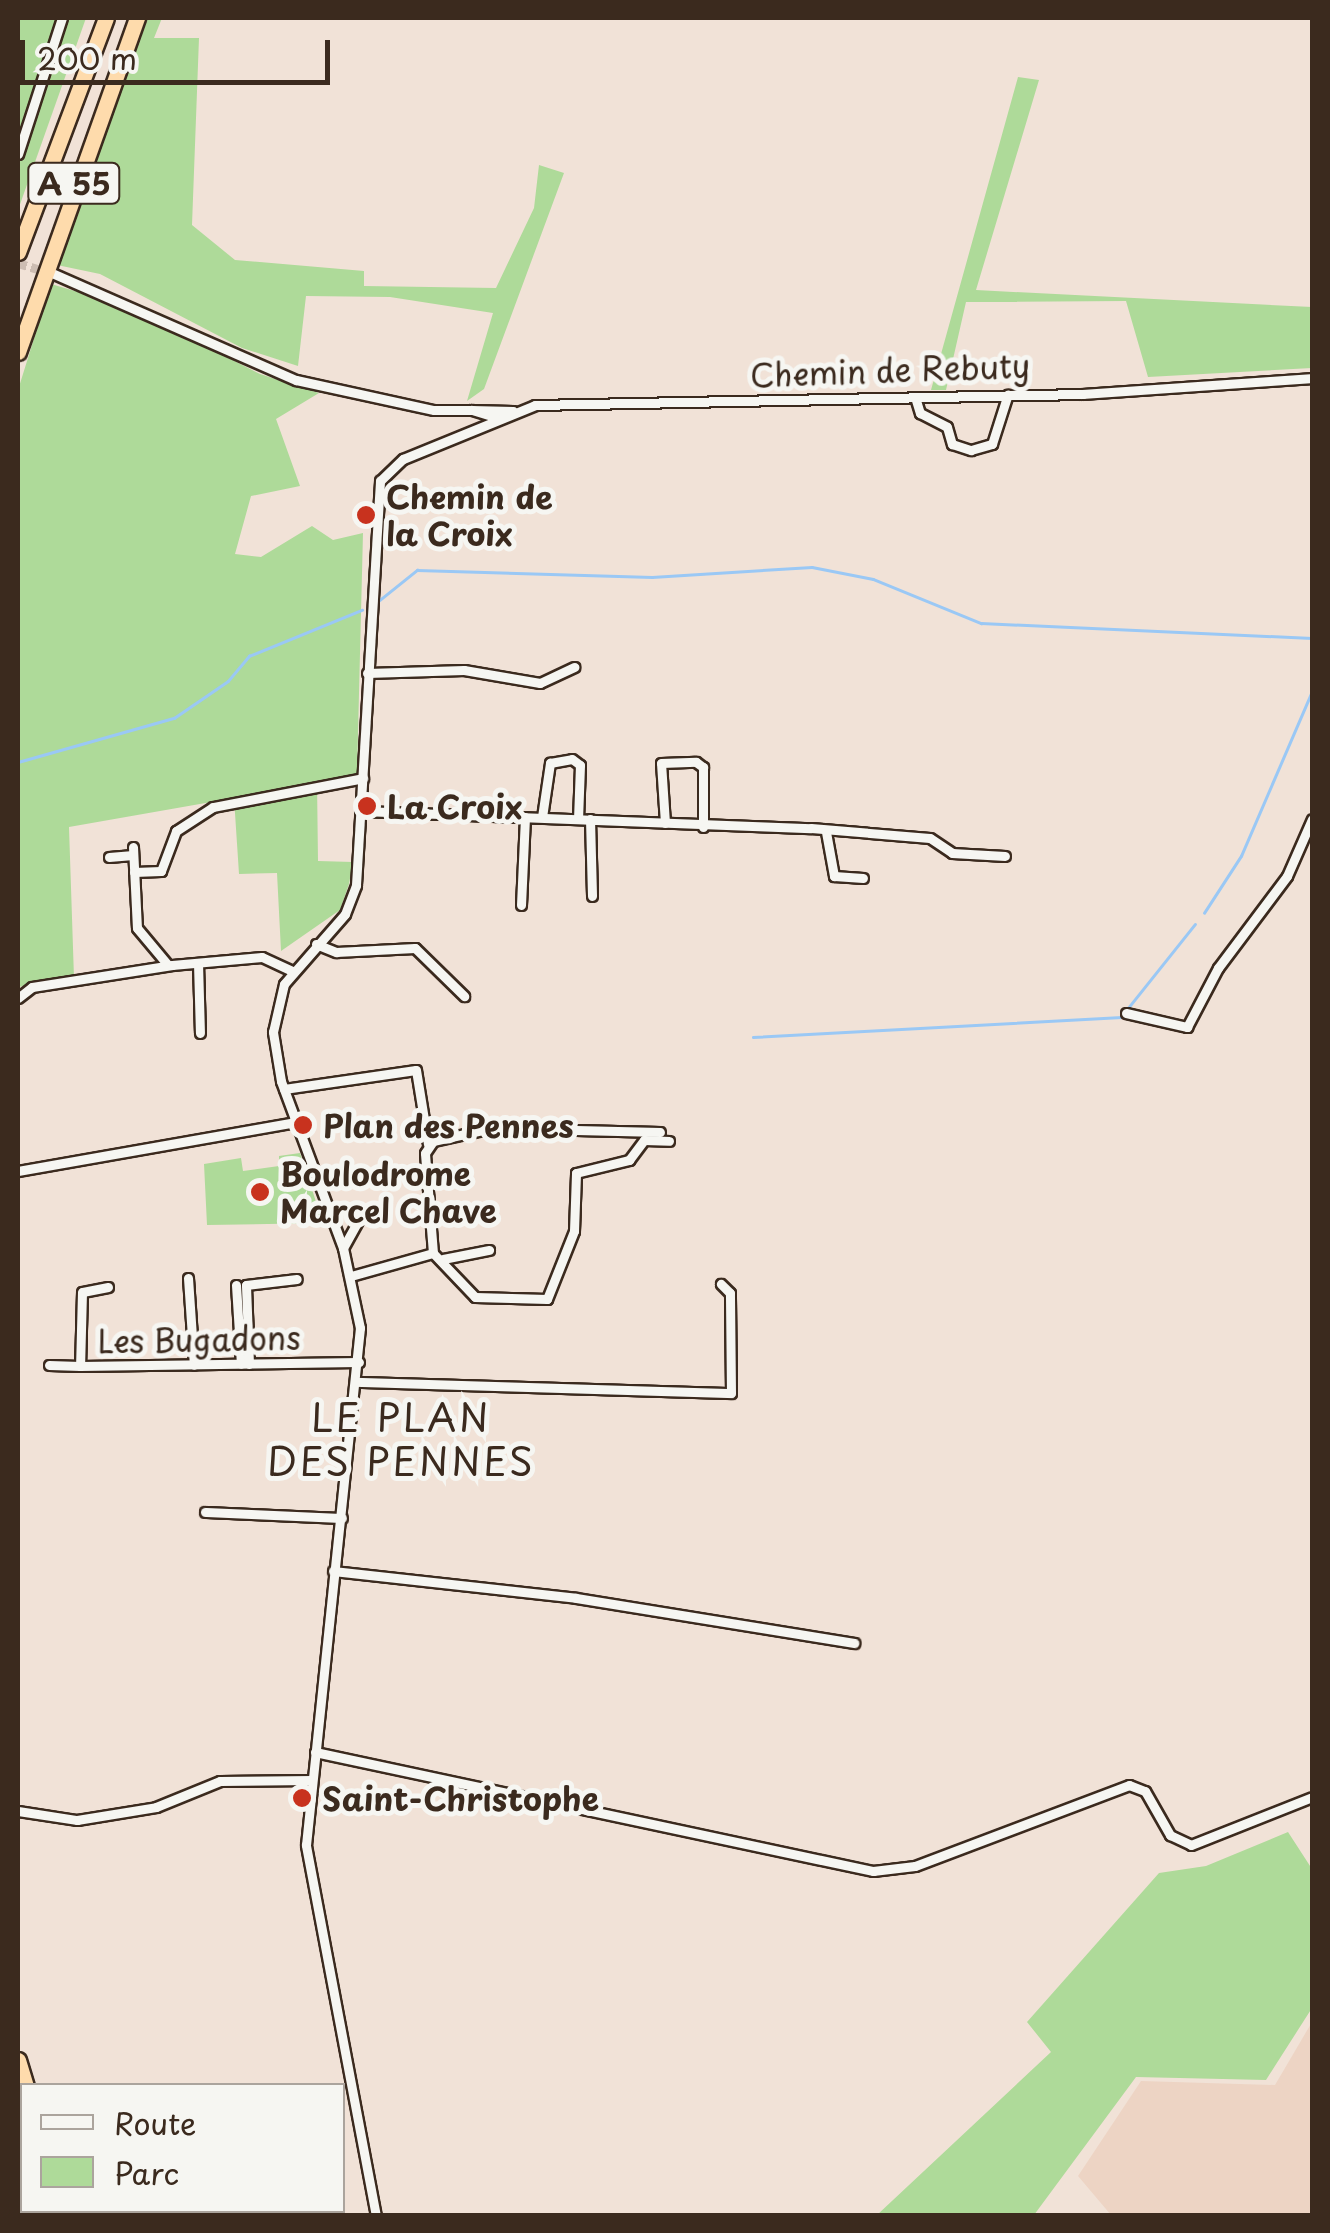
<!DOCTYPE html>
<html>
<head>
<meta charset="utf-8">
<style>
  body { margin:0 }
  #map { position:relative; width:1330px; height:2233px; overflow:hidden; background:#f1e2d7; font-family:"Playpen Sans",sans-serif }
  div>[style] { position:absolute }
  .built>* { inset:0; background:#edd4c4 }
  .green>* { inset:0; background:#aeda99 }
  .stream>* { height:2.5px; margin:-1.25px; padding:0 1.25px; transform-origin:1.25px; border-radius:1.25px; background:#9ac8f5 }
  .minor-tunnel>* { height:9px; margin-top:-4.5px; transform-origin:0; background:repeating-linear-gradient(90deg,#cdbdb2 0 9px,transparent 0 13.5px) }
  .roads { filter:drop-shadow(2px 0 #3b2a1e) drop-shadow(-2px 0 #3b2a1e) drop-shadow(0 2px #3b2a1e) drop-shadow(0 -2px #3b2a1e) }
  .minor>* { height:9px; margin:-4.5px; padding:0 4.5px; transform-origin:4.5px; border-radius:4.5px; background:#f6f6f2 }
  .motorway>* { height:15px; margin:-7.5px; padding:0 7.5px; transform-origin:7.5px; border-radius:7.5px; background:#fedbac }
  .dots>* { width:28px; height:28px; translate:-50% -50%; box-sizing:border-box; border:5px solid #f6f6f2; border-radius:50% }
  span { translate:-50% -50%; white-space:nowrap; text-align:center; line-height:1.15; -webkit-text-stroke:10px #f6f6f2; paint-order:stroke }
  .shield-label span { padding:2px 8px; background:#f6f6f2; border:2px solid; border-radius:8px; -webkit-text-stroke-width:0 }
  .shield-label { font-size:30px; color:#3b2a1e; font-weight:700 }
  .street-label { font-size:32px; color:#3b2a1e }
  .poi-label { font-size:32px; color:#3b2a1e; font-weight:700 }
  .left { translate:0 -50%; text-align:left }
  .quarter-label { font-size:38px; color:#3b2a1e; letter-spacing:2.5px }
  .frame { position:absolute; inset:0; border:20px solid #3b2a1e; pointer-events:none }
  .legend { position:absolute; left:20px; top:2083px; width:325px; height:130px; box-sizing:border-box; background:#f6f6f2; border:2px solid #aba49d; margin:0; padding:12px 18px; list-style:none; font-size:30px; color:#3b2a1e }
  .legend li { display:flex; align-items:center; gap:20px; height:50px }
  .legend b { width:50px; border:2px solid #aba49d }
  .scale { position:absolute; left:20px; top:40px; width:310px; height:45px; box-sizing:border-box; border:5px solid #3b2a1e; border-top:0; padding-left:12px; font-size:30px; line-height:35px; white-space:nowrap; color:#3b2a1e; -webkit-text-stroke:8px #f6f6f2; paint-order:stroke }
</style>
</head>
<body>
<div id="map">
  <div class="built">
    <i style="clip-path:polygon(1312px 2022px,1312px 2215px,1111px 2215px,1078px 2176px,1141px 2081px,1275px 2085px)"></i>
  </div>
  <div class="green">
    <i style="clip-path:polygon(18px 18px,86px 18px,18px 210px)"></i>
    <i style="clip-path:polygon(148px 18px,162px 18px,154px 38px,199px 38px,192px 225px,235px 260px,364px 271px,364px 286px,496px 288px,534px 208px,539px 165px,564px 173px,484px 389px,467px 401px,493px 313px,390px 297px,306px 296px,298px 366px,242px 348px,100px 274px,57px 265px)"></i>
    <i style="clip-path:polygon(1018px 77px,1039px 80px,976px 290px,1312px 307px,1312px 368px,1148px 377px,1126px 301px,966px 302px,946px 390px,931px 390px)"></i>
    <i style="clip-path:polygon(51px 284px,126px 306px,260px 374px,319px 393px,276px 419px,300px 486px,251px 496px,235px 554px,261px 557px,312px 526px,333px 540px,363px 533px,357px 774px,317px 781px,318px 861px,353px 862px,349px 884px,340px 910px,281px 951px,277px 873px,239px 874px,234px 798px,69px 827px,74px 978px,18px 987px,18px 390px)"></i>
    <i style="clip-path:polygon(300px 1153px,323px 1223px,207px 1225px,204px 1164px,241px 1158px,243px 1171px,279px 1166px,279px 1156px)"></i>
    <i style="clip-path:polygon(1288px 1832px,1312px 1869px,1312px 2008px,1266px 2080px,1136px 2077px,1034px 2215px,877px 2215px,1051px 2052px,1027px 2022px,1159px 1873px,1206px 1866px)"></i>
  </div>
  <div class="stream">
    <i style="left:376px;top:603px;width:53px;rotate:-38.8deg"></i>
    <i style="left:417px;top:570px;width:235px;rotate:1.7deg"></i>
    <i style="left:652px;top:577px;width:160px;rotate:-3.6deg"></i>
    <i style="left:812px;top:567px;width:62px;rotate:11.1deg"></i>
    <i style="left:873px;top:579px;width:117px;rotate:22.2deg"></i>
    <i style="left:981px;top:623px;width:331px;rotate:2.6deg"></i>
    <i style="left:18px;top:762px;width:162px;rotate:-15.8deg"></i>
    <i style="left:174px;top:718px;width:65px;rotate:-34.4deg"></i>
    <i style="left:228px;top:681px;width:33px;rotate:-50deg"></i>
    <i style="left:249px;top:656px;width:122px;rotate:-22.2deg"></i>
    <i style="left:1204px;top:913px;width:68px;rotate:-57deg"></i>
    <i style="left:1241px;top:856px;width:180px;rotate:-66.7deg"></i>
    <i style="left:1128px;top:1008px;width:107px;rotate:-51.4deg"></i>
    <i style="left:753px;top:1037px;width:369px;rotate:-3.1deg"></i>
  </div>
  <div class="minor-tunnel">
    <i style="left:18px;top:263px;width:30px;rotate:17deg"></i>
  </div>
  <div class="roads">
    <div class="minor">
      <i style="left:18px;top:154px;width:143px;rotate:-72.1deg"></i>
      <i style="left:54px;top:274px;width:264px;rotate:23.7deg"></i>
      <i style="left:296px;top:380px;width:141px;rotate:12.3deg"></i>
      <i style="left:434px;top:410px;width:37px"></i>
      <i style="left:915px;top:397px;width:17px;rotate:73deg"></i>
      <i style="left:920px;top:413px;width:30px;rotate:27deg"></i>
      <i style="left:947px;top:427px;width:18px;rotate:74deg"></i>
      <i style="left:952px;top:444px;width:20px;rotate:18deg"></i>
      <i style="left:971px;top:450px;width:22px;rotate:-16deg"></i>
      <i style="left:992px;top:444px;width:52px;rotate:-72.3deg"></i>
      <i style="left:498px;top:418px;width:28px;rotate:-163deg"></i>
      <i style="left:471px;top:410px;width:42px;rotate:1.4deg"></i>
      <i style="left:367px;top:673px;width:97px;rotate:-1.8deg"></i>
      <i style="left:464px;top:670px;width:77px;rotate:9.7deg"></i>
      <i style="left:540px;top:683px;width:38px;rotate:-25deg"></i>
      <i style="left:362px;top:811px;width:449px;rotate:2.2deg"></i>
      <i style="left:811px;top:828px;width:119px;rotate:4.8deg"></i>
      <i style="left:930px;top:838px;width:27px;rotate:34deg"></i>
      <i style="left:952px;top:853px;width:53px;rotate:3.2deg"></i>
      <i style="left:542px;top:817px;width:55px;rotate:-81.6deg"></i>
      <i style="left:550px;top:763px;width:22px;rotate:-10deg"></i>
      <i style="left:572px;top:759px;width:10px;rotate:37deg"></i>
      <i style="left:580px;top:765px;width:54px;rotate:92.1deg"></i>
      <i style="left:590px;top:819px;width:77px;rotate:88.5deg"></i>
      <i style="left:665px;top:823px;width:60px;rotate:-93.8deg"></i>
      <i style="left:661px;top:763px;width:35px;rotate:-2deg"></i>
      <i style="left:696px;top:762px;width:9px;rotate:36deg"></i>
      <i style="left:703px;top:767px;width:60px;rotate:90deg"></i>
      <i style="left:826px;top:832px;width:45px;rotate:79.7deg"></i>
      <i style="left:834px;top:876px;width:29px;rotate:4deg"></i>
      <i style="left:133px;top:847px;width:81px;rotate:87.2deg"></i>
      <i style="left:137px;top:928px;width:48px;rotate:50deg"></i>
      <i style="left:109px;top:857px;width:24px;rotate:-5deg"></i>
      <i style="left:134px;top:872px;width:27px;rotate:-2deg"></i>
      <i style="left:161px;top:871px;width:43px;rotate:-69.4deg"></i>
      <i style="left:176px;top:831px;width:44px;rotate:-33deg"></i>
      <i style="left:213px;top:807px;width:153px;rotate:-10.9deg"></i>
      <i style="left:521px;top:905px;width:88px;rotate:-87.4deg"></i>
      <i style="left:316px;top:944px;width:22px;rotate:22deg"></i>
      <i style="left:336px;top:952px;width:79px;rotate:-2.9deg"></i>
      <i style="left:415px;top:948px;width:69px;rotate:44.4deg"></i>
      <i style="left:198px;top:963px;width:70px;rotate:88.4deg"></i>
      <i style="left:18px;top:998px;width:18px;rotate:-38deg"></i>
      <i style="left:32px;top:987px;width:142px;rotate:-8.9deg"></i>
      <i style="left:172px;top:965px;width:90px;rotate:-5.1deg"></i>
      <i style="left:262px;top:957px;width:33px;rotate:25deg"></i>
      <i style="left:1126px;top:1013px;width:63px;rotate:12.9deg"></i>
      <i style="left:1187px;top:1027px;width:67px;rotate:-62.3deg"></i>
      <i style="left:1218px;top:968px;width:115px;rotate:-53.1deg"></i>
      <i style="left:1287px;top:876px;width:62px;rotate:-66.3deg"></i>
      <i style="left:284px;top:1089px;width:133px;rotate:-8.2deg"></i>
      <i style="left:416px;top:1070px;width:75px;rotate:80.8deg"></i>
      <i style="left:18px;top:1171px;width:282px;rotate:-10deg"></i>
      <i style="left:343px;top:1248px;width:38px;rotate:-61deg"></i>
      <i style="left:433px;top:1253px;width:61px;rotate:46.3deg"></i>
      <i style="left:475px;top:1297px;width:72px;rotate:1.6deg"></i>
      <i style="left:547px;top:1299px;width:73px;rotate:-68.3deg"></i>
      <i style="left:574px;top:1231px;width:58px;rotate:-88deg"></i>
      <i style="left:576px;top:1173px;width:55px;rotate:-13.8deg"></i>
      <i style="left:629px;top:1160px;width:25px;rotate:-53deg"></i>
      <i style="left:644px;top:1140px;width:25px;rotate:2deg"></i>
      <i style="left:443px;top:1259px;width:47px;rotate:-11.1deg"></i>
      <i style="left:351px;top:1276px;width:85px;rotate:-15.7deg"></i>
      <i style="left:433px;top:1253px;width:100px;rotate:-94.6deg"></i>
      <i style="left:425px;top:1153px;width:14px;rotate:-56deg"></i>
      <i style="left:433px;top:1141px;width:60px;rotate:-12.4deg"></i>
      <i style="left:492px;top:1128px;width:168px;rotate:1.4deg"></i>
      <i style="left:188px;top:1278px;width:87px;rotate:86.1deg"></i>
      <i style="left:236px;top:1285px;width:79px;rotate:86.4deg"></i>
      <i style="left:108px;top:1287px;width:26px;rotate:169deg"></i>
      <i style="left:82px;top:1292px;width:74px;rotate:91.5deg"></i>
      <i style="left:80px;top:1366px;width:279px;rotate:-0.8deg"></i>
      <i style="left:249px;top:1364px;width:79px;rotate:-92.2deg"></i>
      <i style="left:246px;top:1285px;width:51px;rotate:-6.7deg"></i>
      <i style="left:49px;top:1365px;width:31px;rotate:2deg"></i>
      <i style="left:358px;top:1382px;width:373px;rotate:1.7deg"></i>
      <i style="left:731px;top:1393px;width:100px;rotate:-90.6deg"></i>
      <i style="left:730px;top:1293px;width:13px;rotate:-135deg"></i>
      <i style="left:205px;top:1512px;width:137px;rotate:2.5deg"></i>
      <i style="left:333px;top:1571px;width:244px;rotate:6.3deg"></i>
      <i style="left:576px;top:1598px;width:282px;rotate:9.2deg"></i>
      <i style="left:315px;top:1752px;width:571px;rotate:12.04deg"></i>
      <i style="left:873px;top:1871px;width:42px;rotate:-6.8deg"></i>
      <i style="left:915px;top:1866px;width:229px;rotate:-20.7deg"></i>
      <i style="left:1129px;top:1785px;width:17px;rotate:21deg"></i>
      <i style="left:1145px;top:1791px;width:51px;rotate:60.4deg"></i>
      <i style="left:1170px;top:1835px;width:23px;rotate:25deg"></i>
      <i style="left:1191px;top:1845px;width:130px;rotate:-21.6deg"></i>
      <i style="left:18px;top:1811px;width:60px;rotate:8.7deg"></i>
      <i style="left:77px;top:1820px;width:80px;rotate:-9.3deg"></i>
      <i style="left:156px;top:1807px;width:69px;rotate:-22.1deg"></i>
      <i style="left:220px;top:1781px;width:92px;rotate:-0.6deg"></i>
      <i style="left:376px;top:2216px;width:378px;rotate:-100.7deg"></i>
      <i style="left:306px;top:1845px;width:520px;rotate:-84.04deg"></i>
      <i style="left:360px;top:1328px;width:82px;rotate:-102deg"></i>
      <i style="left:343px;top:1248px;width:178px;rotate:-110.4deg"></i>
      <i style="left:281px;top:1081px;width:50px;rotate:-99.3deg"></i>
      <i style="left:273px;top:1032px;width:49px;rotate:-77.1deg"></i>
      <i style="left:284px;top:984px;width:93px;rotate:-48.9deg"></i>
      <i style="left:345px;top:914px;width:31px;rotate:-69deg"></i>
      <i style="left:356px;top:885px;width:405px;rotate:-86.6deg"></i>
      <i style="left:380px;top:481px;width:32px;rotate:-44deg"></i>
      <i style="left:403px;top:459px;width:143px;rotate:-22.2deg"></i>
      <i style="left:535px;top:405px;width:548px;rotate:-1.15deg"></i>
      <i style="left:1083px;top:394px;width:230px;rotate:-4deg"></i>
    </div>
    <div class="motorway">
      <i style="left:18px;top:252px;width:250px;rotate:-69.4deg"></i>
      <i style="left:18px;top:352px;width:355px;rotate:-70.4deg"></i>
      <i style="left:18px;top:2060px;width:27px;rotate:73deg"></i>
      <i style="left:65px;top:2210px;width:6px;rotate:81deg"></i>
    </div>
  </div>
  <div class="dots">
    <i style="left:366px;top:515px;background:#c8321e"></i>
    <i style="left:367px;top:806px;background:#c8321e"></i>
    <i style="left:303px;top:1125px;background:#c8321e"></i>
    <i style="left:260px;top:1192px;background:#c8321e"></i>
    <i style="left:302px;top:1798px;background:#c8321e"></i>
  </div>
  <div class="shield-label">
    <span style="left:74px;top:183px">A 55</span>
  </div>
  <div class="street-label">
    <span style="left:890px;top:370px;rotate:-2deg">Chemin de Rebuty</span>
    <span style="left:199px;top:1339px;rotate:-1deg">Les Bugadons</span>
  </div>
  <div class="poi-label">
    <span class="left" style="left:386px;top:515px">Chemin de<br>la Croix</span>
    <span class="left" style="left:387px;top:806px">La Croix</span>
    <span class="left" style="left:323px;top:1125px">Plan des Pennes</span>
    <span class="left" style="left:280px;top:1192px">Boulodrome<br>Marcel Chave</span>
    <span class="left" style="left:322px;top:1798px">Saint-Christophe</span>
  </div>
  <div class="quarter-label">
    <span style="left:401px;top:1439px">LE PLAN<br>DES PENNES</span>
  </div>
  <div class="frame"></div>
  <ul class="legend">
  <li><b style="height:12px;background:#f6f6f2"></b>Route</li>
  <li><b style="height:28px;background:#aeda99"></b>Parc</li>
  </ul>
  <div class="scale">200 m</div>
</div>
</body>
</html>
